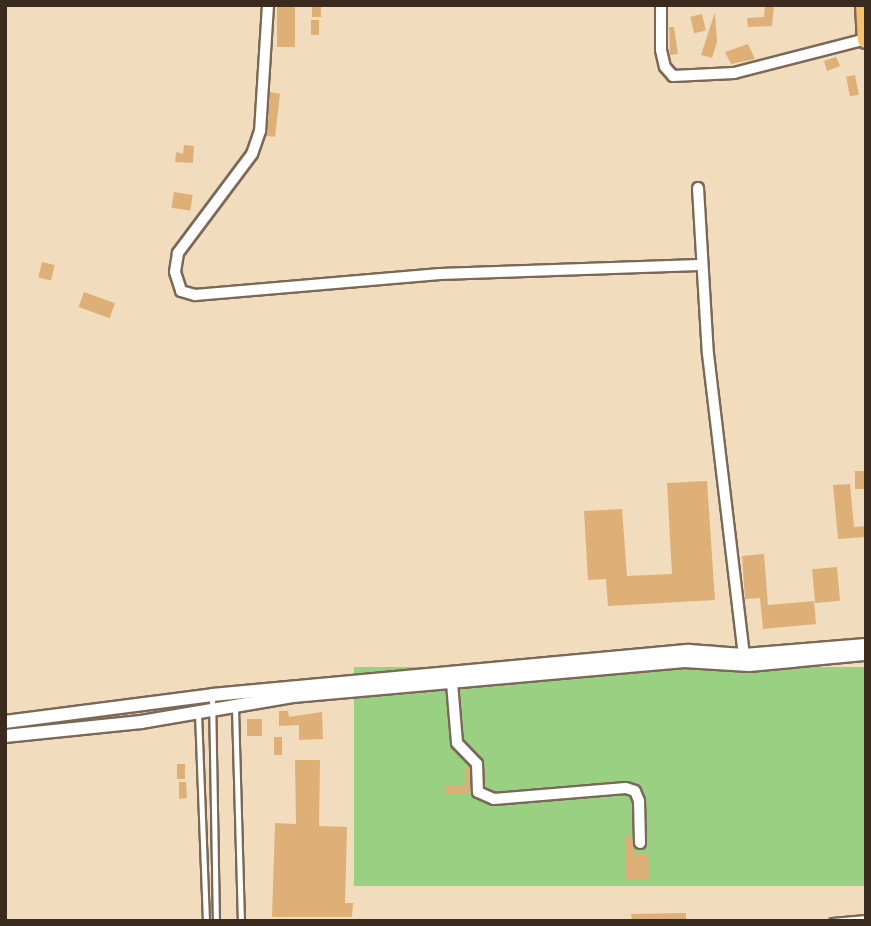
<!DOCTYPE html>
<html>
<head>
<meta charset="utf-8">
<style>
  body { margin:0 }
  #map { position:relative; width:871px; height:926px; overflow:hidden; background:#f1dcbd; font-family:Pangolin,sans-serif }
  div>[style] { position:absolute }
  .green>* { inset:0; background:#99d082; transform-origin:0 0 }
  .building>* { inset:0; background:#deb078; transform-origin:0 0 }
  .roads { filter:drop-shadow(2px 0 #7b6856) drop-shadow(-2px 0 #7b6856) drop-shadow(0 2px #7b6856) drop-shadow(0 -2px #7b6856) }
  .service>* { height:5px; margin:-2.5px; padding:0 2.5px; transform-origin:2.5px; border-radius:2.5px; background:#fff }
  .minor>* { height:10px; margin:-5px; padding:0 5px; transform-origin:5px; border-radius:5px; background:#fff }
  .tertiary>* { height:12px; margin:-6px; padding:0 6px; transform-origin:6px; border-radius:6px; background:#fff }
  .primary>* { height:16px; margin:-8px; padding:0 8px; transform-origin:8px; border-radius:8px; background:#f7c06c }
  span { translate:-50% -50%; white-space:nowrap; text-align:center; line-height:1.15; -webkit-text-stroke:5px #f7f3e8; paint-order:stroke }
  .frame { position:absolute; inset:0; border:7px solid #3b2a1e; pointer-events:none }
</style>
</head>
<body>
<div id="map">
  <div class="green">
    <i style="left:866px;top:667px;width:219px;height:512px;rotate:90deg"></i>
  </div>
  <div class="building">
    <i style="left:277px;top:5px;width:18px;height:42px"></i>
    <i style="left:312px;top:5px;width:9px;height:12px"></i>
    <i style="clip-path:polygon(765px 5px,774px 5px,772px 26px,748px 27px,747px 18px,764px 17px)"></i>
    <i style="clip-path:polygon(715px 12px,717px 42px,712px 58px,701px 55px)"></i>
    <i style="left:702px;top:14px;width:17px;height:12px;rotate:77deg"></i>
    <i style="left:311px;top:20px;width:8px;height:15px"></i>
    <i style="clip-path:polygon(669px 27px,674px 27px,678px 54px,670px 55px)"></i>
    <i style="clip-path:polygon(748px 44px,755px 59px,731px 64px,725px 52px)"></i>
    <i style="clip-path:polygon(836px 57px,840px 66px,827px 71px,824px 61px)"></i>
    <i style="left:855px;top:75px;width:20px;height:9px;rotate:79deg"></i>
    <i style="clip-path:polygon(270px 92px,280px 94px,275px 137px,267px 136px)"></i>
    <i style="clip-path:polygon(184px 145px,194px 146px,193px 163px,175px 162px,176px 152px,183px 154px)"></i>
    <i style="left:174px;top:192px;width:19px;height:16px;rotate:9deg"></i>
    <i style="left:42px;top:262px;width:13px;height:16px;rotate:13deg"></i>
    <i style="left:84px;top:292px;width:33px;height:16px;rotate:20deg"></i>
    <i style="left:866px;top:471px;width:18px;height:11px;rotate:90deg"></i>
    <i style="clip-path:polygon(707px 481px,715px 600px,608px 606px,606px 579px,588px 580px,584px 511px,622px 509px,627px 576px,672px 574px,667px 483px)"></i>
    <i style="clip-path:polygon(850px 484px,854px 527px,866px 526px,866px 537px,838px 539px,833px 485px)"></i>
    <i style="clip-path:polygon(764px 554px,768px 605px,814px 601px,816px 624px,763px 629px,760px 598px,745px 599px,742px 556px)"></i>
    <i style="left:837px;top:567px;width:34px;height:25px;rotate:85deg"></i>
    <i style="clip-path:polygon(279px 711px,288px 711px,289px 717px,322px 712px,323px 739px,299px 740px,299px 725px,279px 726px)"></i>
    <i style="left:247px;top:719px;width:15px;height:17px"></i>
    <i style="left:274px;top:737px;width:8px;height:18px"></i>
    <i style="clip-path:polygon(295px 760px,320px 760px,319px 826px,347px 827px,345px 903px,353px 903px,352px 917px,272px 917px,275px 823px,296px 824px)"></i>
    <i style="left:177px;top:764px;width:8px;height:15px"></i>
    <i style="clip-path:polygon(465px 768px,469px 768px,470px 793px,445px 793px,445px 786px,465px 786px)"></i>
    <i style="clip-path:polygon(179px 782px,186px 782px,187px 798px,179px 799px)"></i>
    <i style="clip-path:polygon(625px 835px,632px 835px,635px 855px,648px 854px,649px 880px,626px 880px)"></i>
    <i style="clip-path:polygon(686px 913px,686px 921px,632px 921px,631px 914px)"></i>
  </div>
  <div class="roads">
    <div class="service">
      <i style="left:212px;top:695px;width:226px;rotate:89deg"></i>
      <i style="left:235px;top:708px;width:213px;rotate:88.4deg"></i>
      <i style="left:198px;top:713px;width:208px;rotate:87.8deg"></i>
      <i style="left:832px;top:921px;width:34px;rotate:-5deg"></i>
    </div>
    <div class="minor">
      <i style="left:268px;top:5px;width:126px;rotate:93.6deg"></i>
      <i style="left:260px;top:131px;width:24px;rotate:109deg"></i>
      <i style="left:252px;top:154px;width:124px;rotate:126.8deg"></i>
      <i style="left:178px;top:253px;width:19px;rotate:99deg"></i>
      <i style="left:175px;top:272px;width:20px;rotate:72deg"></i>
      <i style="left:181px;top:291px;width:15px;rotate:16deg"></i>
      <i style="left:195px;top:295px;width:246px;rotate:-4.9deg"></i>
      <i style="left:440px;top:274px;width:259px;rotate:-2deg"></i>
      <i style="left:661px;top:5px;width:45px;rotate:90deg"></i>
      <i style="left:661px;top:50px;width:17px;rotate:77deg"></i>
      <i style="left:665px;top:67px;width:12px;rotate:48deg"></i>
      <i style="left:673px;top:76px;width:61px;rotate:-2.8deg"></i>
      <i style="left:734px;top:73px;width:136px;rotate:-14.4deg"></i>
      <i style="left:698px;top:188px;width:166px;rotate:86.6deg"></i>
      <i style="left:708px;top:354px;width:303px;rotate:83.2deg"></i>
      <i style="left:452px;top:683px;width:60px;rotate:85.2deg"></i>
      <i style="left:457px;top:743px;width:29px;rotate:46deg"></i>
      <i style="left:477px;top:764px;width:28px;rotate:88deg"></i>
      <i style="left:478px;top:792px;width:17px;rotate:24deg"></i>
      <i style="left:494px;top:799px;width:132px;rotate:-4.8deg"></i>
      <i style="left:626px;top:788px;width:9px;rotate:18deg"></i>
      <i style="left:635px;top:791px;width:11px;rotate:68deg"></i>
      <i style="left:639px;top:801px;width:42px;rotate:88.6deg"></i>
    </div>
    <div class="tertiary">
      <i style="left:5px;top:722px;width:209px;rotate:-7.4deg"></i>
      <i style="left:212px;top:695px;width:479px;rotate:-5.3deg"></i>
      <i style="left:689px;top:651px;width:55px;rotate:4.2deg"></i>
      <i style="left:744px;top:655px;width:122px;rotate:-4.7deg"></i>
      <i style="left:5px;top:736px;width:137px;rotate:-5.9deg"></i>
      <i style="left:141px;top:722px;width:154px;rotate:-9.7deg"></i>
      <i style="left:293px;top:696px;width:393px;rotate:-5.1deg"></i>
      <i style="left:684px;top:661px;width:65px;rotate:3.5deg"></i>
      <i style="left:749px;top:665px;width:118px;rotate:-5.4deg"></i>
    </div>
    <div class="primary">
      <i style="left:864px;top:5px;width:35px;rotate:87deg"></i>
    </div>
  </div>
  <div class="frame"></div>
</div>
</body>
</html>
